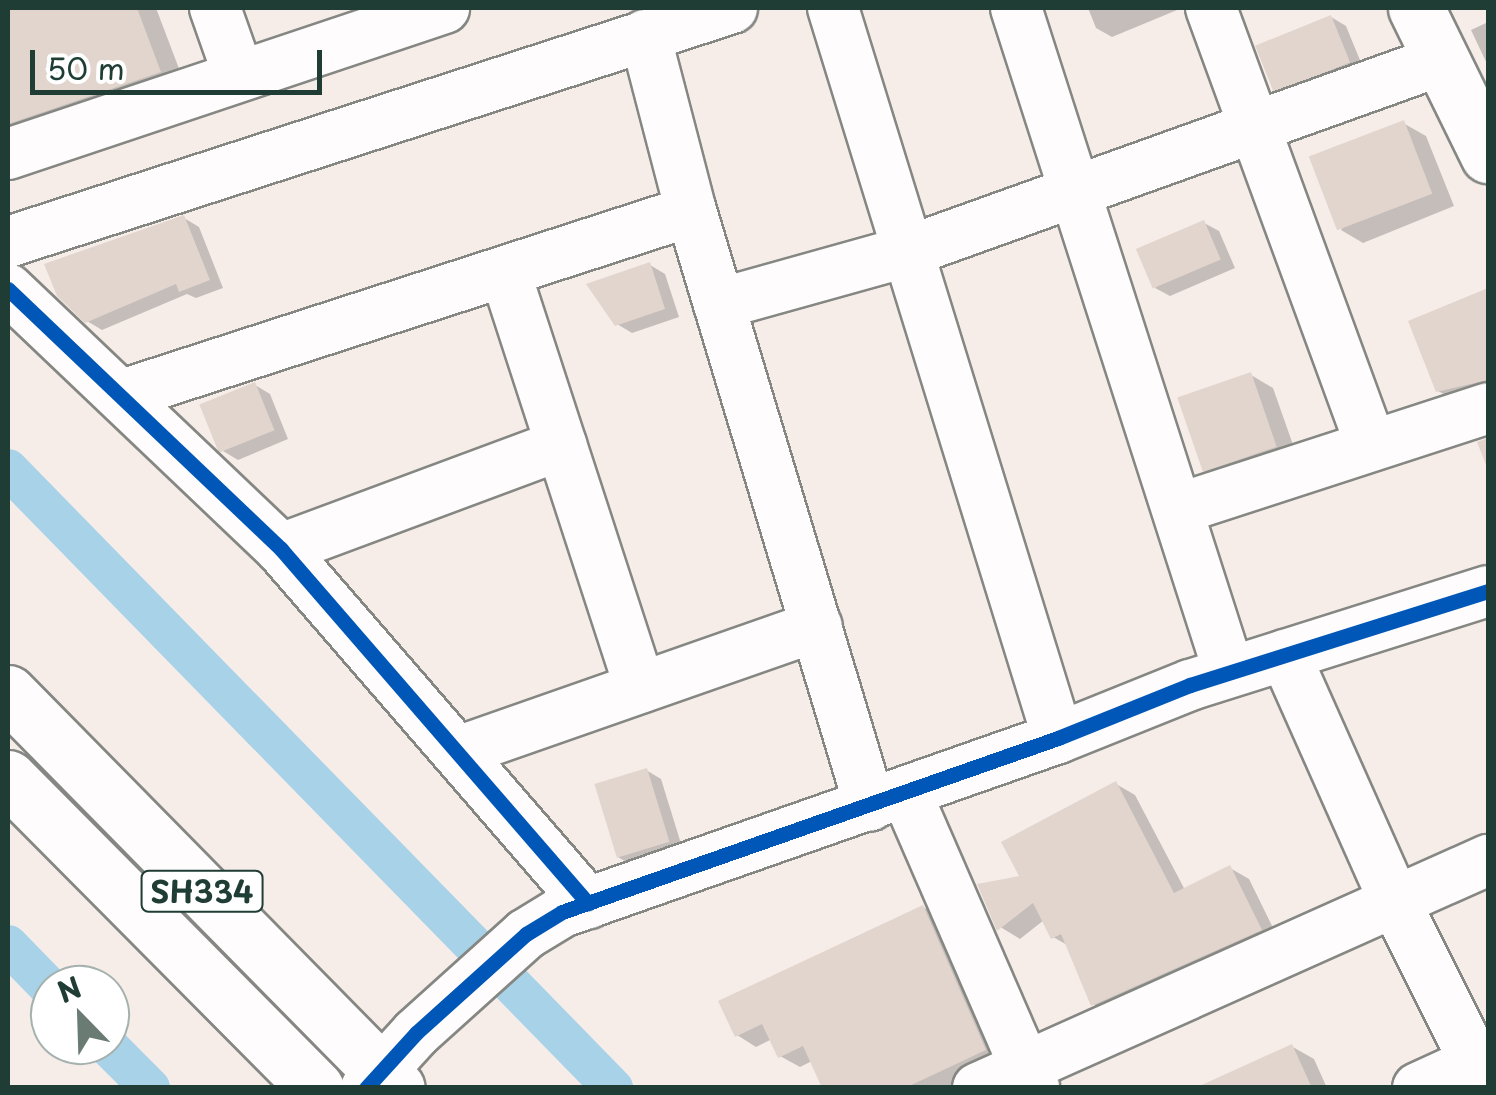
<!DOCTYPE html>
<html>
<head>
<meta charset="utf-8">
<style>
  body { margin:0 }
  #map { position:relative; width:1496px; height:1095px; overflow:hidden; background:#f6ede9; font-family:"Playpen Sans",sans-serif }
  div>[style] { position:absolute }
  .shadow>* { inset:0; background:#0003 }
  .canal>* { height:40px; margin:-20px; padding:0 20px; transform-origin:20px; border-radius:20px; background:#a8d2e8 }
  .building>* { inset:0; background:#e2d5ce; transform-origin:0 0 }
  .roads { filter:drop-shadow(2px 0 #858783) drop-shadow(-2px 0 #858783) drop-shadow(0 2px #858783) drop-shadow(0 -2px #858783) }
  .minor>* { height:50px; margin:-25px; padding:0 25px; transform-origin:25px; border-radius:25px; background:#fefcfc }
  .major>* { height:55px; margin:-27.5px; padding:0 27.5px; transform-origin:27.5px; border-radius:27.5px; background:#fefcfc }
  .cycleway>* { height:15px; margin:-7.5px; padding:0 7.5px; transform-origin:7.5px; border-radius:7.5px; background:#0057b8 }
  span { translate:-50% -50%; white-space:nowrap; text-align:center; line-height:1.15; -webkit-text-stroke:10px #fff; paint-order:stroke }
  .shield-label span { padding:2px 8px; background:#fff; border:2px solid; border-radius:8px; -webkit-text-stroke-width:0 }
  .shield-label { font-size:30px; color:#1f3d34; font-weight:700 }
  .frame { position:absolute; inset:0; border:10px solid #1f3d34; pointer-events:none }
  .north { position:absolute; left:30px; top:965px; width:100px; height:100px; box-sizing:border-box; background:#fff; border:2px solid #a5b1ae; border-radius:50%; rotate:337deg; font-size:28px; font-weight:700; line-height:40px; text-align:center; color:#1f3d34 }
  .north::after { content:''; display:block; margin:auto; width:35px; height:45px; background:#6a7b73; clip-path:polygon(50% 0,100% 100%,50% 72%,0 100%) }
  .scale { position:absolute; left:30px; top:50px; width:292px; height:45px; box-sizing:border-box; border:5px solid #1f3d34; border-top:0; padding-left:12px; font-size:30px; line-height:35px; white-space:nowrap; color:#1f3d34; -webkit-text-stroke:8px #fff; paint-order:stroke }
</style>
</head>
<body>
<div id="map">
  <div class="shadow">
    <i style="clip-path:polygon(8px 8px,156px 8px,186px 87px,8px 134px)"></i>
    <i style="clip-path:polygon(1088px 8px,1182px 8px,1112px 37px,1096px 28px)"></i>
    <i style="clip-path:polygon(1331px 17px,1346px 26px,1364px 70px,1289px 97px,1274px 89px)"></i>
    <i style="clip-path:polygon(1488px 22px,1488px 66px,1471px 30px)"></i>
    <i style="clip-path:polygon(1403px 123px,1426px 136px,1454px 206px,1363px 243px,1341px 230px)"></i>
    <i style="clip-path:polygon(184px 218px,199px 227px,223px 288px,196px 298px,187px 294px,102px 330px,87px 321px)"></i>
    <i style="clip-path:polygon(1204px 223px,1219px 231px,1235px 268px,1170px 296px,1155px 288px)"></i>
    <i style="clip-path:polygon(650px 265px,665px 274px,679px 317px,632px 333px,617px 324px)"></i>
    <i style="clip-path:polygon(1483px 293px,1488px 296px,1488px 392px,1453px 399px,1438px 391px)"></i>
    <i style="clip-path:polygon(1251px 375px,1273px 388px,1298px 459px,1227px 482px,1204px 469px)"></i>
    <i style="clip-path:polygon(255px 385px,270px 394px,288px 439px,238px 460px,223px 451px)"></i>
    <i style="clip-path:polygon(646px 770px,661px 779px,683px 850px,633px 866px,618px 857px)"></i>
    <i style="clip-path:polygon(1116px 784px,1135px 795px,1185px 890px,1230px 868px,1249px 879px,1279px 940px,1112px 1015px,1093px 1004px,1069px 946px,1053px 937px,1044px 920px,1020px 939px,1002px 928px,980px 886px,1022px 878px)"></i>
    <i style="clip-path:polygon(923px 907px,943px 919px,1004px 1061px,947px 1088px,825px 1088px,812px 1061px,800px 1067px,780px 1056px,772px 1039px,756px 1047px,737px 1035px)"></i>
    <i style="clip-path:polygon(1291px 1046px,1314px 1059px,1327px 1088px,1201px 1088px)"></i>
  </div>
  <div class="canal">
    <i style="left:8px;top:469px;width:866px;rotate:45.66deg"></i>
    <i style="left:8px;top:945px;width:60px;rotate:45.7deg"></i>
    <i style="left:107px;top:1045px;width:61px;rotate:45deg"></i>
  </div>
  <div class="building">
    <i style="clip-path:polygon(8px 8px,137px 8px,161px 72px,8px 124px)"></i>
    <i style="left:1331px;top:15px;width:51px;height:82px;rotate:68deg"></i>
    <i style="left:1404px;top:120px;width:79px;height:102px;rotate:69deg"></i>
    <i style="clip-path:polygon(184px 215px,210px 280px,179px 292px,176px 284px,85px 323px,57px 296px,44px 264px)"></i>
    <i style="left:1204px;top:220px;width:43px;height:74px;rotate:67deg"></i>
    <i style="clip-path:polygon(650px 262px,665px 309px,615px 326px,586px 284px)"></i>
    <i style="clip-path:polygon(1488px 288px,1488px 380px,1436px 392px,1408px 321px)"></i>
    <i style="left:1251px;top:372px;width:79px;height:78px;rotate:71deg"></i>
    <i style="left:255px;top:382px;width:52px;height:60px;rotate:68deg"></i>
    <i style="clip-path:polygon(1488px 438px,1488px 465px,1486px 465px,1477px 442px)"></i>
    <i style="left:647px;top:768px;width:77px;height:55px;rotate:73deg"></i>
    <i style="clip-path:polygon(1116px 781px,1174px 893px,1230px 865px,1262px 930px,1091px 1006px,1061px 934px,1051px 939px,1033px 903px,997px 931px,977px 884px,1019px 876px,1001px 842px)"></i>
    <i style="clip-path:polygon(923px 905px,986px 1050px,905px 1088px,822px 1088px,803px 1046px,778px 1058px,762px 1024px,735px 1037px,718px 1001px)"></i>
    <i style="clip-path:polygon(1292px 1044px,1312px 1088px,1195px 1088px)"></i>
  </div>
  <div class="roads">
    <div class="minor">
      <i style="left:215px;top:8px;width:72px;rotate:70.6deg"></i>
      <i style="left:833px;top:8px;width:764px;rotate:72.87deg"></i>
      <i style="left:1016px;top:8px;width:697px;rotate:72.21deg"></i>
      <i style="left:1211px;top:8px;width:466px;rotate:69.9deg"></i>
      <i style="left:645px;top:35px;width:182px;rotate:75.4deg"></i>
      <i style="left:691px;top:211px;width:621px;rotate:73.26deg"></i>
      <i style="left:8px;top:154px;width:460px;rotate:-18.5deg"></i>
      <i style="left:8px;top:242px;width:761px;rotate:-17.91deg"></i>
      <i style="left:505px;top:272px;width:437px;rotate:72deg"></i>
      <i style="left:8px;top:289px;width:377px;rotate:43.6deg"></i>
      <i style="left:281px;top:549px;width:469px;rotate:49.1deg"></i>
      <i style="left:719px;top:304px;width:197px;rotate:-15.6deg"></i>
      <i style="left:909px;top:251px;width:566px;rotate:-19.72deg"></i>
      <i style="left:122px;top:395px;width:598px;rotate:-17.92deg"></i>
      <i style="left:1178px;top:509px;width:326px;rotate:-18deg"></i>
      <i style="left:281px;top:549px;width:299px;rotate:-20.4deg"></i>
      <i style="left:1285px;top:655px;width:270px;rotate:66deg"></i>
      <i style="left:1395px;top:902px;width:208px;rotate:63.4deg"></i>
      <i style="left:460px;top:751px;width:378px;rotate:-19.3deg"></i>
      <i style="left:906px;top:793px;width:322px;rotate:66.5deg"></i>
      <i style="left:366px;top:1088px;width:74px;rotate:-47.7deg"></i>
      <i style="left:416px;top:1033px;width:148px;rotate:-42deg"></i>
      <i style="left:526px;top:934px;width:42px;rotate:-31.4deg"></i>
      <i style="left:562px;top:912px;width:526px;rotate:-19.33deg"></i>
      <i style="left:1058px;top:738px;width:142px;rotate:-21.9deg"></i>
      <i style="left:1190px;top:685px;width:312px;rotate:-17.5deg"></i>
      <i style="left:978px;top:1088px;width:559px;rotate:-24.09deg"></i>
      <i style="left:1418px;top:1088px;width:77px;rotate:-24.6deg"></i>
    </div>
    <div class="major">
      <i style="left:1416px;top:8px;width:164px;rotate:63.9deg"></i>
      <i style="left:8px;top:693px;width:554px;rotate:45.44deg"></i>
      <i style="left:8px;top:778px;width:437px;rotate:45.2deg"></i>
    </div>
  </div>
  <div class="cycleway">
    <i style="left:8px;top:289px;width:377px;rotate:43.6deg"></i>
    <i style="left:281px;top:549px;width:469px;rotate:49.1deg"></i>
    <i style="left:366px;top:1088px;width:74px;rotate:-47.7deg"></i>
    <i style="left:416px;top:1033px;width:148px;rotate:-42deg"></i>
    <i style="left:526px;top:934px;width:42px;rotate:-31.4deg"></i>
    <i style="left:562px;top:912px;width:526px;rotate:-19.33deg"></i>
    <i style="left:1058px;top:738px;width:142px;rotate:-21.9deg"></i>
    <i style="left:1190px;top:685px;width:312px;rotate:-17.5deg"></i>
  </div>
  <div class="shield-label">
    <span style="left:202px;top:891px">SH334</span>
  </div>
  <div class="frame"></div>
  <div class="north">N</div>
  <div class="scale">50 m</div>
</div>
</body>
</html>
